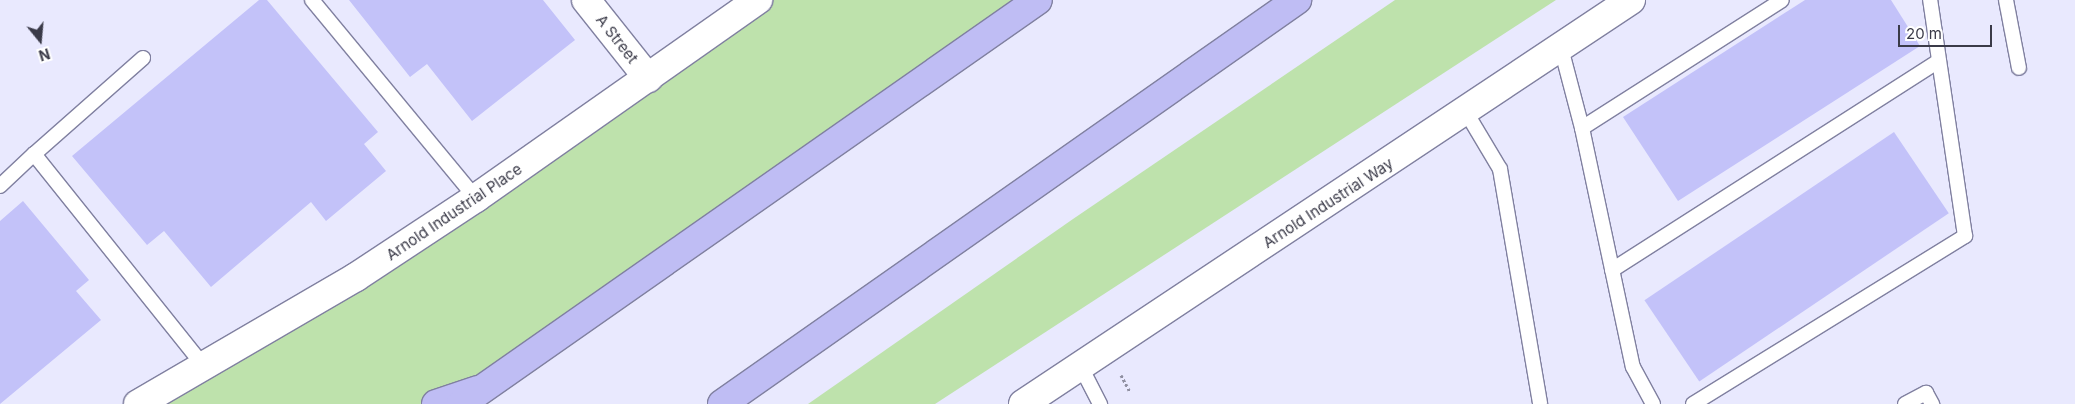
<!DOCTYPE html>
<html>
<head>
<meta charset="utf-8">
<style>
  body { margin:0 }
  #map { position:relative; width:2075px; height:404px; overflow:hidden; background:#e9e9fe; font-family:Inter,sans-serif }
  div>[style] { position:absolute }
  .green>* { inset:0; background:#bee2ac }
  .building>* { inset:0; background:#c3c2f9; transform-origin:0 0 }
  .path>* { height:3px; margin-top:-1.5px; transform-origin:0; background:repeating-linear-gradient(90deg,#8f8fa1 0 2.5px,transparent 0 5px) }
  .roads { filter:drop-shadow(1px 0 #8080a0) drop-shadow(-1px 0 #8080a0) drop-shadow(0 1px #8080a0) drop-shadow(0 -1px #8080a0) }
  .service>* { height:14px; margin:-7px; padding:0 7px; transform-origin:7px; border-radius:7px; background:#fff }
  .minor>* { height:28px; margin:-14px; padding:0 14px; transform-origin:14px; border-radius:14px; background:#fff }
  .tertiary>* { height:28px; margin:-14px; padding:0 14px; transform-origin:14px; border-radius:14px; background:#fff }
  .motorway>* { height:28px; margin:-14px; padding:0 14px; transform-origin:14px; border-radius:14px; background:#bfbdf4 }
  span { translate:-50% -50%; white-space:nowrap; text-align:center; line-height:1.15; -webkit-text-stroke:4px #fff; paint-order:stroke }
  .street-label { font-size:15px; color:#3a3a48 }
  .north { position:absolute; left:15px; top:15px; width:50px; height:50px; -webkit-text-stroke:4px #fff; paint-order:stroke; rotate:163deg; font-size:14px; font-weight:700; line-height:20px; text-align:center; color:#3a3a48 }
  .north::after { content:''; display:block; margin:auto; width:18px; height:22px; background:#3a3a48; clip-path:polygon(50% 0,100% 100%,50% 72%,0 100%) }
  .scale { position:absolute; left:1898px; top:25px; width:94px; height:22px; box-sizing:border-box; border:2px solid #3a3a48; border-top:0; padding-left:6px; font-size:15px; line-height:18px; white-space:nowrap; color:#3a3a48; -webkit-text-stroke:4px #fff; paint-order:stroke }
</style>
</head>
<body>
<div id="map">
  <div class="green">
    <i style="clip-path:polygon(758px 0,1048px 0,436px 404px,138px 404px)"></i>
    <i style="clip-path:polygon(1395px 0,1556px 0,935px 404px,808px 404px,1073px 219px)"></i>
  </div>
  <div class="building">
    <i style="clip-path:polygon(259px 0,267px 0,378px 132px,364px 144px,386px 171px,326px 221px,311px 202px,211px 287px,164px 231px,147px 245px,72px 156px)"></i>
    <i style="clip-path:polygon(349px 0,543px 0,575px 40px,472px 121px,427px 64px,410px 77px)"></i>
    <i style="clip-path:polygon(1805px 0,1891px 0,1920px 46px,1678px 201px,1623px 117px)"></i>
    <i style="left:1894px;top:132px;width:98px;height:301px;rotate:56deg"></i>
    <i style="clip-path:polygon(23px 201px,89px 280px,76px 291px,101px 320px,0 404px,0 221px)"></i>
  </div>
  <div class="path">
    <i style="left:1121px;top:375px;width:19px;rotate:62deg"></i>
  </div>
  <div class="roads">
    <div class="service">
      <i style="left:312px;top:0;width:257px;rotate:50.4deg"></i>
      <i style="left:2006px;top:0;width:69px;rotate:79.2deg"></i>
      <i style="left:1561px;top:48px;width:83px;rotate:75.3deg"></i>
      <i style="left:1582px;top:128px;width:244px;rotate:78deg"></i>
      <i style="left:1633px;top:367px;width:42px;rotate:61.6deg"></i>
      <i style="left:143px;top:58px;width:145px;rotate:138.6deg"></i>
      <i style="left:34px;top:154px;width:272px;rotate:51.3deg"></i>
      <i style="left:1466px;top:112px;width:66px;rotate:59.2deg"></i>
      <i style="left:1500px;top:169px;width:238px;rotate:80.3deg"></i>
      <i style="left:1582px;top:128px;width:237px;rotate:-32.6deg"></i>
      <i style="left:0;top:186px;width:47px;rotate:-43.3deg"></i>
      <i style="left:1612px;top:270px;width:388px;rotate:-32.6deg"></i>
      <i style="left:1081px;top:367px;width:42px;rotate:62.8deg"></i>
      <i style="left:1693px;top:404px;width:320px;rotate:-31.7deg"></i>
      <i style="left:1965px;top:236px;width:239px;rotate:-98.4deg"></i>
      <i style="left:1905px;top:404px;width:24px;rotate:-28deg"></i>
      <i style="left:1926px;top:393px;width:13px;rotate:61deg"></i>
    </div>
    <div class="minor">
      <i style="left:586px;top:0;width:100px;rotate:51.5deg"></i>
      <i style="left:138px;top:404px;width:252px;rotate:-30.2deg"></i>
      <i style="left:356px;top:277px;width:144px;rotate:-33.4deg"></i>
      <i style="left:476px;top:198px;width:345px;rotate:-35.1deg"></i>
    </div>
    <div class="tertiary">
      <i style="left:1023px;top:404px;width:730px;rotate:-33.6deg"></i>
    </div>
    <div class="motorway">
      <i style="left:436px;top:404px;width:44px;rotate:-18.4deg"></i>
      <i style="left:461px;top:404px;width:704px;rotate:-35deg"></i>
      <i style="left:722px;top:404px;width:703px;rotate:-35.09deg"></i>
    </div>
  </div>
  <div class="street-label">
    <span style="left:617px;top:39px;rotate:52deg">A Street</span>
    <span style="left:1328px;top:203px;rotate:-33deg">Arnold Industrial Way</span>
    <span style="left:454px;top:212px;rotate:-34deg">Arnold Industrial Place</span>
  </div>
  <div class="north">N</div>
  <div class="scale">20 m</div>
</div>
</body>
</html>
